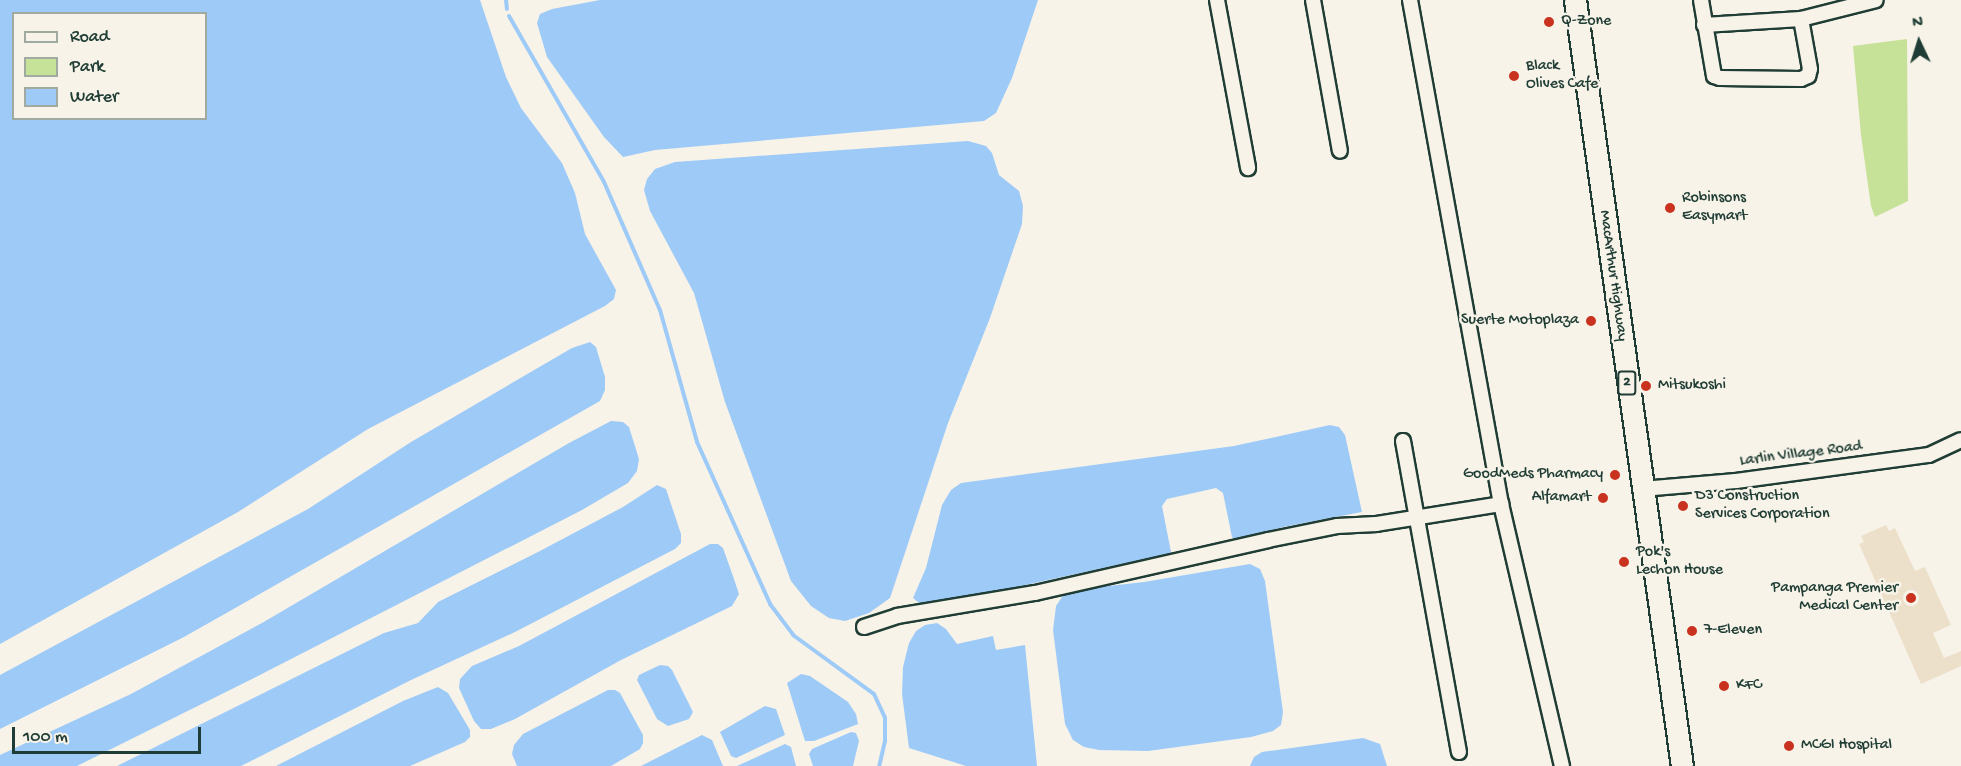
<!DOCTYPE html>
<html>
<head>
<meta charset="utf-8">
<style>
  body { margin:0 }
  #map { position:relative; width:1961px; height:766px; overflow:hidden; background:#f7f3e8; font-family:"Gochi Hand",sans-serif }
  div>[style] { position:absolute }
  .built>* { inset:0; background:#ede0cb }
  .green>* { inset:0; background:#c6e198 }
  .water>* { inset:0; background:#9ecaf8 }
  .stream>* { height:4px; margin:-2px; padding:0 2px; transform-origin:2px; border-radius:2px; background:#9ecaf8 }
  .roads { filter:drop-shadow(2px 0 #1f3d34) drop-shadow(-2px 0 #1f3d34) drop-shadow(0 2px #1f3d34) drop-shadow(0 -2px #1f3d34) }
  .minor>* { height:14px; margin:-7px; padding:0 7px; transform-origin:7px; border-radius:7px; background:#f7f3e8 }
  .highway>* { height:21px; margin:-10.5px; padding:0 10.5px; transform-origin:10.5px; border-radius:10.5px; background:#f7f3e8 }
  .dots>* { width:16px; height:16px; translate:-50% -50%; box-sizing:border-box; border:3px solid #f7f3e8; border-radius:50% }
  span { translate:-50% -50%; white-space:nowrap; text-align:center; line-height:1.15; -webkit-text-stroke:5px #f7f3e8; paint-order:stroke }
  .shield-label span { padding:2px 4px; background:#f7f3e8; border:2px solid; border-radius:4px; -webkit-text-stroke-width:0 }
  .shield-label { font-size:15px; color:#1f3d34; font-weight:700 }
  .poi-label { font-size:16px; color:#1f3d34 }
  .left { translate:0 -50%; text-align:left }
  .right { translate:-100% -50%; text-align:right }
  .street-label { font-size:16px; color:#1f3d34 }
  .legend { position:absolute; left:12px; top:12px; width:195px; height:108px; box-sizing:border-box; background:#f7f3e8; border:2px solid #a1aaa0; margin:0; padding:8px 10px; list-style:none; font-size:18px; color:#1f3d34 }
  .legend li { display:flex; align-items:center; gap:12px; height:30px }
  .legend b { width:30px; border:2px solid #a1aaa0 }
  .north { position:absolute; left:1889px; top:12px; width:60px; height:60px; -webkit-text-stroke:4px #f7f3e8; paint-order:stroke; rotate:356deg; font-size:16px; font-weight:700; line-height:24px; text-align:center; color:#1f3d34 }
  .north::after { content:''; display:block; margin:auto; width:21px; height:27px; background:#1f3d34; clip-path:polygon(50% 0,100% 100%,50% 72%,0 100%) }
  .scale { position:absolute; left:12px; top:727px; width:189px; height:27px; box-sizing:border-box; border:3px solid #1f3d34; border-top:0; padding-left:8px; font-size:18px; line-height:21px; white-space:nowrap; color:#1f3d34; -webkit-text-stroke:4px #f7f3e8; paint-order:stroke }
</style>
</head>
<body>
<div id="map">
  <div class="built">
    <i style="clip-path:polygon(1886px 525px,1889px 531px,1895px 528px,1915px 571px,1925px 567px,1951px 625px,1933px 633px,1944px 658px,1961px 651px,1961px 666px,1921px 684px,1859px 544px,1864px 542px,1861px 536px)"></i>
  </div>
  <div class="green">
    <i style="clip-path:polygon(1907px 39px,1908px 201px,1875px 217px,1871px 206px,1861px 135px,1853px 46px)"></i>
  </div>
  <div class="water">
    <i style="clip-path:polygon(evenodd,0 0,480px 0,506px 77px,521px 108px,562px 163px,575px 193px,585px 234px,616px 290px,614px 299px,605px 306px,368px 429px,238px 512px,0 644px,0 0,14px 14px,206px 14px,206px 118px,14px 118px,14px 14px)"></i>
    <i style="clip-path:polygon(600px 0,1038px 0,1012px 78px,996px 113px,984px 121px,655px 150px,623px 157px,604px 137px,547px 57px,537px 23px,540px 14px,552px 9px)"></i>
    <i style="clip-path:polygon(968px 141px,986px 146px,992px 153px,999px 175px,1019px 191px,1023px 206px,1022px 224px,990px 318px,948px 423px,890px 598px,869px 613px,845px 621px,829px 618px,811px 606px,791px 581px,725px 402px,694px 293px,650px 211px,644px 190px,647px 179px,655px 169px,675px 162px)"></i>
    <i style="clip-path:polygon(590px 342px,596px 347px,605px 377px,605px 390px,600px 401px,184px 637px,0 729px,0 675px,308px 509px,411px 442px,572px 348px)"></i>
    <i style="clip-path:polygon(611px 421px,623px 422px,629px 427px,639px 459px,637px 471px,628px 483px,582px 510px,246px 682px,77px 766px,0 766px,0 755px,131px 694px,262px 623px,569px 443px)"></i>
    <i style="clip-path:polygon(1330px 425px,1339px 427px,1345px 435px,1362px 512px,1283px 527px,1236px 540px,1232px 537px,1223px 493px,1216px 488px,1167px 499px,1162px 506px,1172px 557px,1140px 560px,924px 607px,913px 598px,926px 568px,942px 505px,951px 490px,961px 483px,1234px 446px)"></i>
    <i style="clip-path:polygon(657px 485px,666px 489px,681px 534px,681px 543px,675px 549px,515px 632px,411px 680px,241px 766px,117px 766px,384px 633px,418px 623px,438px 602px,538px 552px,623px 507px)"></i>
    <i style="clip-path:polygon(710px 544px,718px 544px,723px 548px,734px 579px,739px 594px,732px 606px,621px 660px,515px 719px,491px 729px,481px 729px,474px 721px,459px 688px,460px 679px,472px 666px,519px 646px)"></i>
    <i style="clip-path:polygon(1250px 564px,1260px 569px,1265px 581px,1283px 712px,1281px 725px,1273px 731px,1251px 737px,1148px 751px,1099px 750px,1084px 747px,1073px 740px,1065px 724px,1053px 630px,1056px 606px,1062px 597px,1073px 590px,1144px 582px)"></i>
    <i style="clip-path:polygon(937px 623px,946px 629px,957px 644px,993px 636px,996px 650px,1025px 645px,1037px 766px,966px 766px,909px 748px,902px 694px,903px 667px,909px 643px,916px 631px,925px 625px)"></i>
    <i style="clip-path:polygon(660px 665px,668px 666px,672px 670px,693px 712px,689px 719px,668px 726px,657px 719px,637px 680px,639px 675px)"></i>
    <i style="clip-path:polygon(801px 674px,810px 676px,848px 702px,856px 714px,858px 724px,814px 741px,805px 741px,787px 683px)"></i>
    <i style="clip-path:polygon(438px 687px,448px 693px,470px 730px,470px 737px,465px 742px,410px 766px,276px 766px,403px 701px)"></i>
    <i style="clip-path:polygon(608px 690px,615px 690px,620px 693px,643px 735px,643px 743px,640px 749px,611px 766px,517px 766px,512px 754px,514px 745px,523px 734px)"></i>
    <i style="clip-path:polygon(765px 706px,776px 709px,785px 735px,736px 758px,731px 756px,720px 732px)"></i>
    <i style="clip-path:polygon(851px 732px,856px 733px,859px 741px,853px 766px,813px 766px,809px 754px,812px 749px)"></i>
    <i style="clip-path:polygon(702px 735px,712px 740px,723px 766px,641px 766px)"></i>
    <i style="clip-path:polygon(1363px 738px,1380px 744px,1387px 766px,1250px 766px,1254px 757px,1262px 752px)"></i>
    <i style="clip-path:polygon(785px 744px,791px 747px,796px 766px,737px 766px)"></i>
  </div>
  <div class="stream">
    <i style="left:506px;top:0;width:9px;rotate:84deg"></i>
    <i style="left:509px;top:16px;width:191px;rotate:60.2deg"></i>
    <i style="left:604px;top:182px;width:140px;rotate:66.4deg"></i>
    <i style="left:660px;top:310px;width:137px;rotate:74.3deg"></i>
    <i style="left:697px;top:442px;width:178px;rotate:65.7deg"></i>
    <i style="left:770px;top:604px;width:39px;rotate:53deg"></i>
    <i style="left:793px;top:635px;width:100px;rotate:36.1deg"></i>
    <i style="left:874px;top:694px;width:26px;rotate:65deg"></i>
    <i style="left:885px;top:718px;width:23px;rotate:90deg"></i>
    <i style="left:885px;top:741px;width:26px;rotate:103deg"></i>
  </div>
  <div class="roads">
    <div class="minor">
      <i style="left:1217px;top:0;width:171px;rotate:79.5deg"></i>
      <i style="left:1313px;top:0;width:153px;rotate:79.9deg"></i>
      <i style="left:1410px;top:0;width:512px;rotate:79.77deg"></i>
      <i style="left:1501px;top:504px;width:269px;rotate:76.9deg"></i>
      <i style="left:1701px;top:0;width:77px;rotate:80.3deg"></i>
      <i style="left:1714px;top:76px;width:6px;rotate:18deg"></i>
      <i style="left:1720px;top:78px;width:81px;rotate:0.7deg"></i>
      <i style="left:1801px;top:79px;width:8px;rotate:-23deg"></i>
      <i style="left:1808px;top:76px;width:7px;rotate:-74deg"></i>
      <i style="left:1810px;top:69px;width:51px;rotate:-100.2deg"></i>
      <i style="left:1801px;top:19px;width:77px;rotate:-14.2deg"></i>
      <i style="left:1704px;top:25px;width:97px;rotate:-3.5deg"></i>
      <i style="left:1403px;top:441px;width:316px;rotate:79.8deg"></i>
      <i style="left:1642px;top:489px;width:94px;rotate:-4.9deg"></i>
      <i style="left:1736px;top:481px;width:195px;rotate:-7.7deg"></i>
      <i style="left:1929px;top:455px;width:35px;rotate:-25deg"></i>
      <i style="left:864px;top:627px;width:35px;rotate:-18deg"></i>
      <i style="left:897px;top:616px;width:140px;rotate:-9.5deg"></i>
      <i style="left:1035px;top:593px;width:239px;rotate:-12.8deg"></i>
      <i style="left:1268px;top:540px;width:70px;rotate:-11.5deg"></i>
      <i style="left:1337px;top:526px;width:39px;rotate:-3deg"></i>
      <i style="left:1376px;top:524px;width:127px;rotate:-9.1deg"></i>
    </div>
    <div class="highway">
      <i style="left:1575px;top:0;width:773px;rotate:82.05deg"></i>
    </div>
  </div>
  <div class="dots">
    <i style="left:1549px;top:22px;background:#c8321e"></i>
    <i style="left:1514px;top:76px;background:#c8321e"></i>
    <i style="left:1670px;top:208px;background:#c8321e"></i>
    <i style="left:1591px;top:321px;background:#c8321e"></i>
    <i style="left:1646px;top:386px;background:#c8321e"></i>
    <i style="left:1615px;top:475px;background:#c8321e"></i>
    <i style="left:1603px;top:498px;background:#c8321e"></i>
    <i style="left:1683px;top:506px;background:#c8321e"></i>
    <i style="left:1624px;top:562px;background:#c8321e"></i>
    <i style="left:1911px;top:598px;background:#c8321e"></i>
    <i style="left:1692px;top:631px;background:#c8321e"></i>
    <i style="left:1724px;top:686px;background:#c8321e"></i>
    <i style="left:1789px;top:746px;background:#c8321e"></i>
  </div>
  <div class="shield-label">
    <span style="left:1627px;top:383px">2</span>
  </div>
  <div class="poi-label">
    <span class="left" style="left:1561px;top:22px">Q-Zone</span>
    <span class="left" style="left:1526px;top:76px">Black<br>Olives Cafe</span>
    <span class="left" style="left:1682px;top:208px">Robinsons<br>Easymart</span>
    <span class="right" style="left:1579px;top:321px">Suerte Motoplaza</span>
    <span class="left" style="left:1658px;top:386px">Mitsukoshi</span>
    <span class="right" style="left:1603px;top:475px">GoodMeds Pharmacy</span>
    <span class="left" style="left:1695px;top:506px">D3 Construction<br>Services Corporation</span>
    <span class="right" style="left:1591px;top:498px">Alfamart</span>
    <span class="left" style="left:1636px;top:562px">Pok's<br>Lechon House</span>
    <span class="right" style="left:1898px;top:598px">Pampanga Premier<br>Medical Center</span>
    <span class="left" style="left:1704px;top:631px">7-Eleven</span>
    <span class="left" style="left:1736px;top:686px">KFC</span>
    <span class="left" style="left:1801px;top:746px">MCGI Hospital</span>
  </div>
  <div class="street-label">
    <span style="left:1612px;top:276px;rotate:82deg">MacArthur Highway</span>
    <span style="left:1801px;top:455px;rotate:-7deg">Larlin Village Road</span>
  </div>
  <ul class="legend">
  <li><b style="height:8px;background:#f7f3e8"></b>Road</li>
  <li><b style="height:16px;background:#c6e198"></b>Park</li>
  <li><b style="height:16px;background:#9ecaf8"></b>Water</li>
  </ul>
  <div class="north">N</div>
  <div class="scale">100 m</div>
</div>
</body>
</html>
